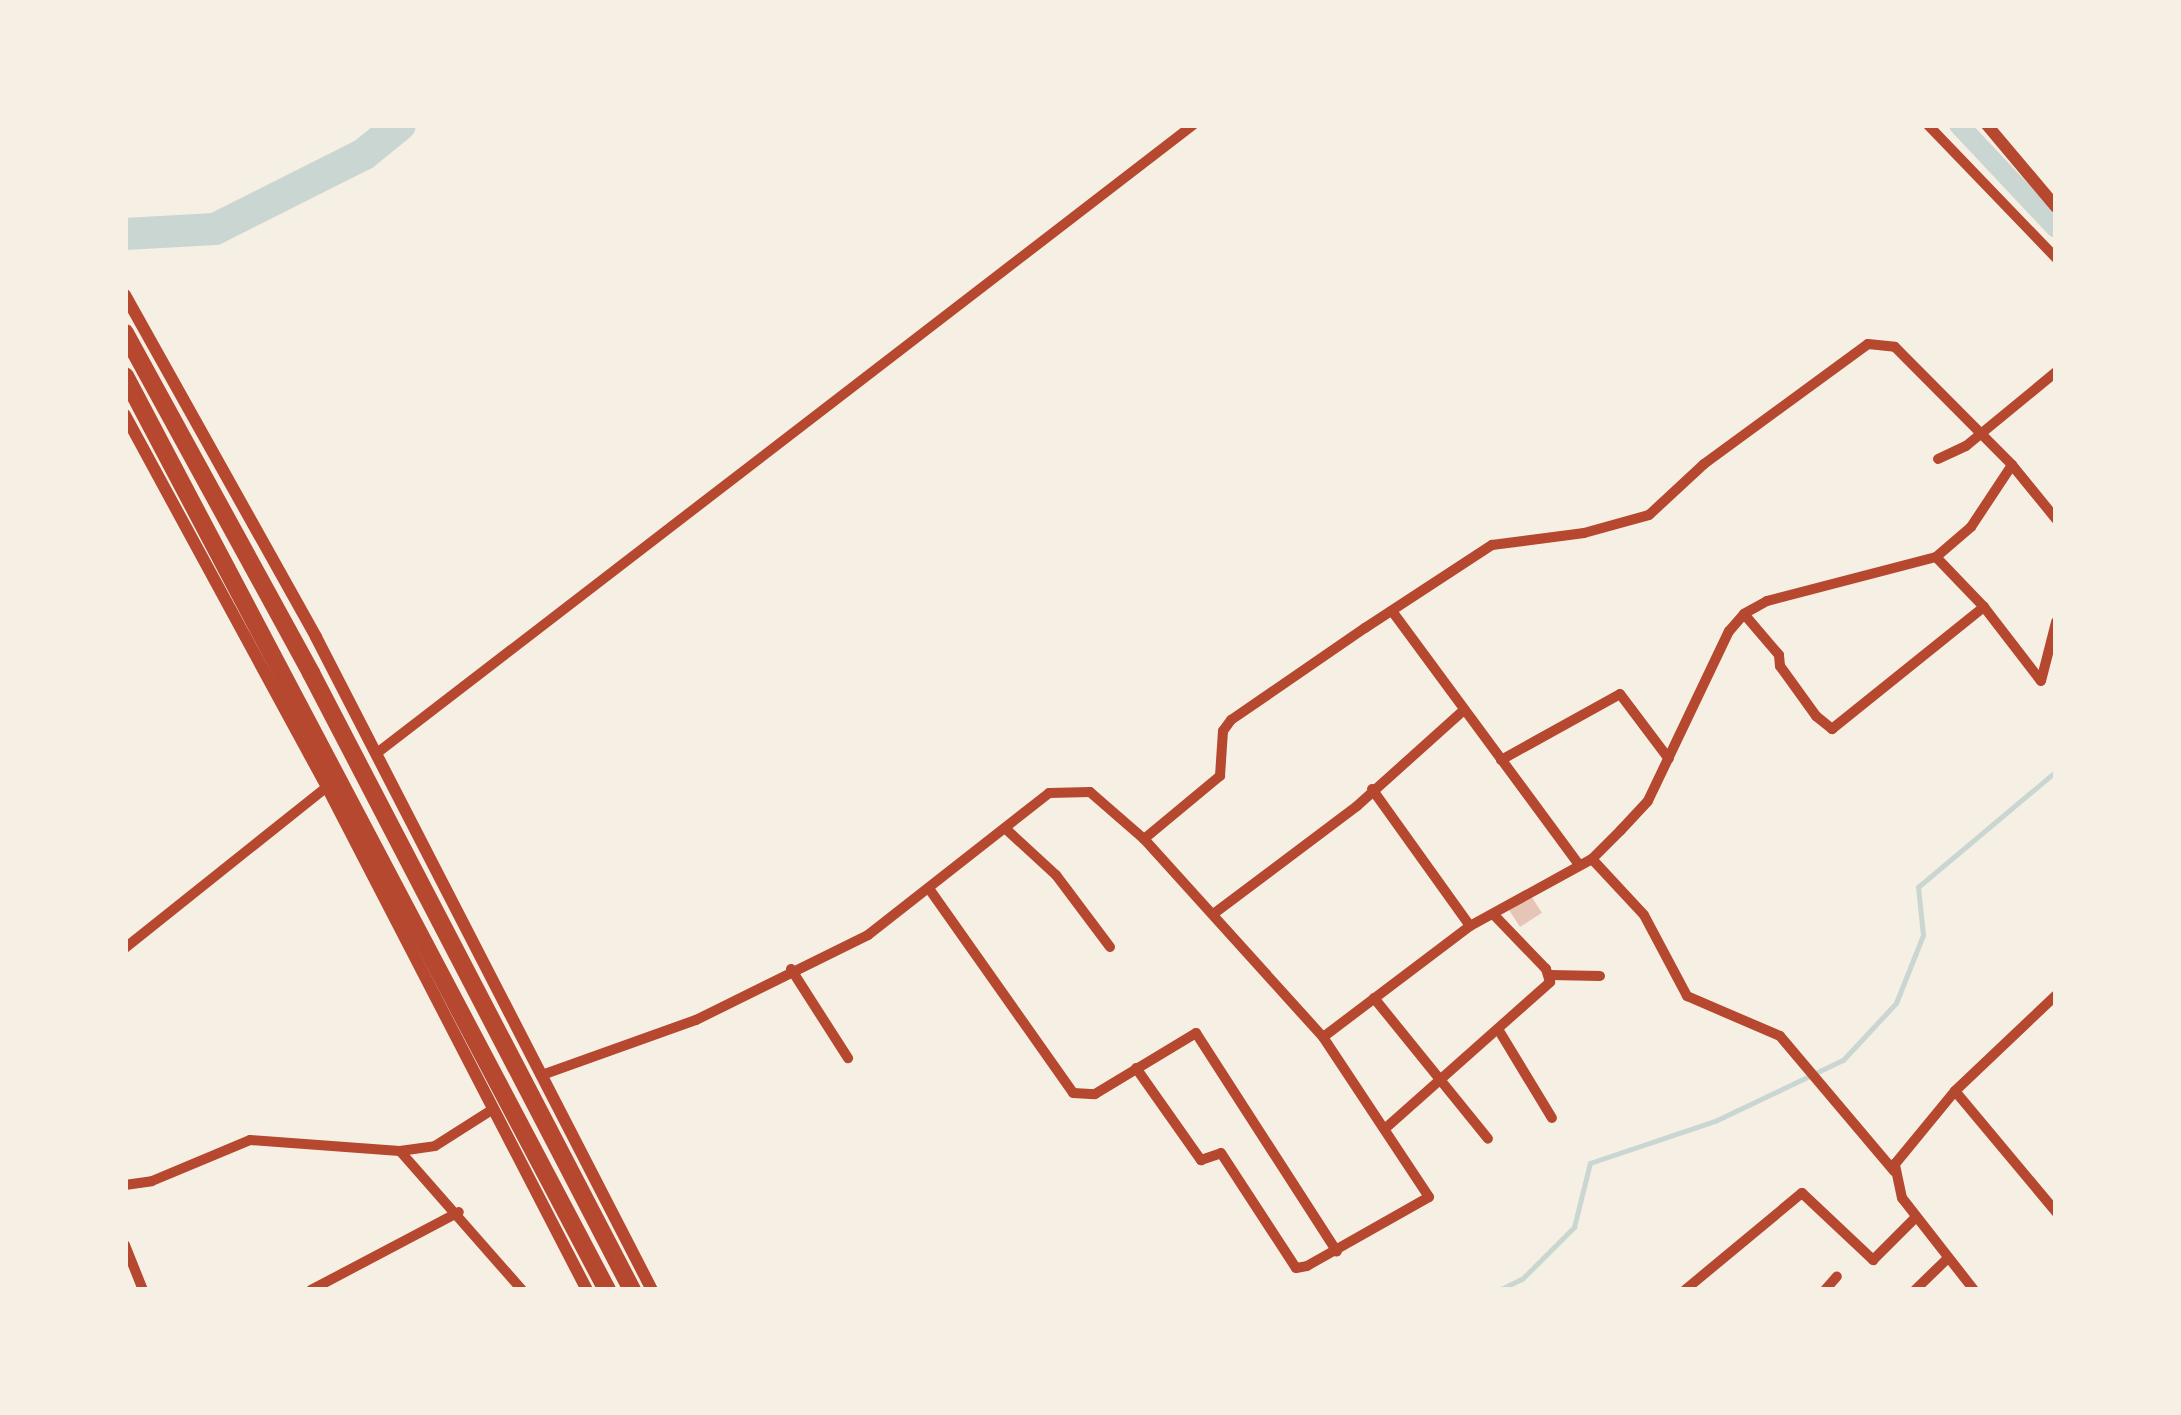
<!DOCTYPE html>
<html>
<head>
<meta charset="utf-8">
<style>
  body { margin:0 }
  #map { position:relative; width:2181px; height:1415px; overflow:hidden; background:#f6efe4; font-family:Raleway,sans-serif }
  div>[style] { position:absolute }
  .stream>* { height:5px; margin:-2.5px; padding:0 2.5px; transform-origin:2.5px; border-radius:2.5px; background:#c9d6d2 }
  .canal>* { height:20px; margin:-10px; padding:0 10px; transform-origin:10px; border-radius:10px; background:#c9d6d2 }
  .river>* { height:32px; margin:-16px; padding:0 16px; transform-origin:16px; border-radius:16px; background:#c9d6d2 }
  .building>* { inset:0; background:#e6c5b7; transform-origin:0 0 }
  .minor>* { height:10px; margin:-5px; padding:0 5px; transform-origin:5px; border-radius:5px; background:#b5482f }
  .tertiary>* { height:12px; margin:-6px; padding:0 6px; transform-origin:6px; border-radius:6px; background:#b5482f }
  .trunk>* { height:18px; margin:-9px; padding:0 9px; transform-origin:9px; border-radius:9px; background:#b5482f }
  span { translate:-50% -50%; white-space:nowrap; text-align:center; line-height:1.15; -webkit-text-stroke:10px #f6efe4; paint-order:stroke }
  .frame { position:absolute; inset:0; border:128px solid #f6efe4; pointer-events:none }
</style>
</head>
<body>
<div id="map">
  <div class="stream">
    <i style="left:1499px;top:1290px;width:25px;rotate:-26deg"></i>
    <i style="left:1522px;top:1279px;width:74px;rotate:-45deg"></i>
    <i style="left:1574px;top:1227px;width:66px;rotate:-76deg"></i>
    <i style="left:1590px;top:1163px;width:132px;rotate:-18.6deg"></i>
    <i style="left:1715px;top:1121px;width:142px;rotate:-25.5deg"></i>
    <i style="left:1843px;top:1060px;width:78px;rotate:-47.1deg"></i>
    <i style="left:1896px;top:1003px;width:73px;rotate:-68.3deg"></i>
    <i style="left:1923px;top:935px;width:48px;rotate:-95.9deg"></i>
    <i style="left:1918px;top:887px;width:180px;rotate:-40deg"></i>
  </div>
  <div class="canal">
    <i style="left:1959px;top:125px;width:141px;rotate:46.7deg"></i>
  </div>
  <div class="river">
    <i style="left:125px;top:234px;width:90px;rotate:-3.2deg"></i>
    <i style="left:215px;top:229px;width:167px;rotate:-26.7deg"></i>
    <i style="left:364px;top:154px;width:46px;rotate:-38.9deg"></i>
  </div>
  <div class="building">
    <i style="left:1531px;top:896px;width:20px;height:26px;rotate:57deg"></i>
  </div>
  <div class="minor">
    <i style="left:1928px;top:125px;width:185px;rotate:46.1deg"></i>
    <i style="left:1938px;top:459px;width:31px;rotate:-25deg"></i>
    <i style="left:1966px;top:446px;width:117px;rotate:-39.4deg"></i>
    <i style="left:2012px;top:465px;width:70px;rotate:50.8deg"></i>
    <i style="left:1984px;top:607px;width:93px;rotate:52.4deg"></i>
    <i style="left:2041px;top:681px;width:61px;rotate:-75.7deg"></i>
    <i style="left:1392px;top:611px;width:313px;rotate:53.6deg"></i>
    <i style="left:1744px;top:614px;width:54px;rotate:49.5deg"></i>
    <i style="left:1779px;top:655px;width:11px;rotate:85deg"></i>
    <i style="left:1780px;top:666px;width:62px;rotate:54.2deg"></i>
    <i style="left:1816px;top:716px;width:21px;rotate:39deg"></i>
    <i style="left:1832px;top:729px;width:195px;rotate:-38.8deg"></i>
    <i style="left:1984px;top:607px;width:69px;rotate:-133.8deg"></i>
    <i style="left:377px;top:753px;width:1030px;rotate:-37.58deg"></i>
    <i style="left:1501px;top:760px;width:136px;rotate:-29deg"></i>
    <i style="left:1620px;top:694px;width:81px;rotate:53deg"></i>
    <i style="left:1372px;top:789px;width:168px;rotate:54.4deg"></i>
    <i style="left:1007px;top:830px;width:67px;rotate:42.6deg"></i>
    <i style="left:1056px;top:875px;width:90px;rotate:53.1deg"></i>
    <i style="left:1592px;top:859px;width:76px;rotate:47.1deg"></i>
    <i style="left:1644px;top:915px;width:92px;rotate:62deg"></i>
    <i style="left:1687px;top:996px;width:101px;rotate:23.3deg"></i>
    <i style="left:1780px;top:1036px;width:177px;rotate:49.8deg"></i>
    <i style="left:930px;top:890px;width:248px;rotate:54.8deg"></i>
    <i style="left:1073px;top:1093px;width:22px;rotate:3deg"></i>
    <i style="left:1095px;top:1094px;width:118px;rotate:-31.1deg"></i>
    <i style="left:1196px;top:1033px;width:260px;rotate:57.2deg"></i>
    <i style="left:1216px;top:912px;width:176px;rotate:-36.9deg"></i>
    <i style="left:1357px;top:806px;width:144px;rotate:-41.9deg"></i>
    <i style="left:125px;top:948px;width:258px;rotate:-38.6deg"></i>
    <i style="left:791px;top:969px;width:106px;rotate:57.4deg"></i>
    <i style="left:1550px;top:975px;width:50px;rotate:1.1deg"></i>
    <i style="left:1374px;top:998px;width:181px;rotate:51deg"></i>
    <i style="left:1498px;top:1029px;width:104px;rotate:58.8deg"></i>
    <i style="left:1136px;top:1068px;width:113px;rotate:54.8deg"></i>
    <i style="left:1201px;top:1160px;width:21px;rotate:-19deg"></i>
    <i style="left:1221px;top:1153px;width:137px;rotate:56.9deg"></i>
    <i style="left:1296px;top:1268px;width:11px;rotate:-10deg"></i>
    <i style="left:1307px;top:1266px;width:140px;rotate:-29.5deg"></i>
    <i style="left:1429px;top:1197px;width:192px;rotate:-123.5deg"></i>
    <i style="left:542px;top:1075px;width:164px;rotate:-19.7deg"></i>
    <i style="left:696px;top:1020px;width:192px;rotate:-26.3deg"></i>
    <i style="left:868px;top:935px;width:230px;rotate:-38.1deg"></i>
    <i style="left:1049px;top:793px;width:41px;rotate:-1.4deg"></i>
    <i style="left:1090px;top:792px;width:72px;rotate:41deg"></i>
    <i style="left:1144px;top:839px;width:99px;rotate:-39.7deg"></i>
    <i style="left:1220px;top:776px;width:45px;rotate:-86.2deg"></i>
    <i style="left:1223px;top:731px;width:14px;rotate:-54deg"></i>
    <i style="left:1231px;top:720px;width:163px;rotate:-34.5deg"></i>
    <i style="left:1365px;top:628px;width:152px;rotate:-33.2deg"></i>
    <i style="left:1492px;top:545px;width:93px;rotate:-7.4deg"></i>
    <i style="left:1584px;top:533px;width:67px;rotate:-15.5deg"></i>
    <i style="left:1649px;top:515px;width:75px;rotate:-42.8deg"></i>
    <i style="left:1704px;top:464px;width:203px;rotate:-36.2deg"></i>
    <i style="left:1868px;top:344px;width:27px;rotate:6deg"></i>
    <i style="left:1895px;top:347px;width:166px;rotate:45.2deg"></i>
    <i style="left:2012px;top:465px;width:74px;rotate:123.5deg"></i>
    <i style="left:1971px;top:527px;width:46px;rotate:139.4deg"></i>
    <i style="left:1936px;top:557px;width:175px;rotate:165.4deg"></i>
    <i style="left:1767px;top:601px;width:26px;rotate:151deg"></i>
    <i style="left:1744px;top:614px;width:23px;rotate:131deg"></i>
    <i style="left:1729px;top:631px;width:188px;rotate:115.5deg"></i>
    <i style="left:1648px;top:801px;width:40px;rotate:133deg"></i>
    <i style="left:1621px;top:830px;width:41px;rotate:135deg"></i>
    <i style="left:1592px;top:859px;width:139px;rotate:151.2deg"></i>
    <i style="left:1470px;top:926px;width:184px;rotate:142.9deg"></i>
    <i style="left:1323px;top:1037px;width:267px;rotate:-132.1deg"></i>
    <i style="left:1955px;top:1091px;width:158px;rotate:50.1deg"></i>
    <i style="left:1388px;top:1126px;width:217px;rotate:-41.6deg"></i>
    <i style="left:1550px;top:982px;width:14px;rotate:-107deg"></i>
    <i style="left:1546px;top:969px;width:76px;rotate:-133.9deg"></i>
    <i style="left:400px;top:1151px;width:185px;rotate:48.7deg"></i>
    <i style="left:125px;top:1185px;width:27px;rotate:-8deg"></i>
    <i style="left:152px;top:1181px;width:106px;rotate:-22.7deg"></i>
    <i style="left:250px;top:1140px;width:150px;rotate:4.2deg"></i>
    <i style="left:400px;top:1151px;width:35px;rotate:-8deg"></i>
    <i style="left:435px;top:1146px;width:69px;rotate:-32.5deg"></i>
    <i style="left:125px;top:1245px;width:48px;rotate:68.2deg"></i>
    <i style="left:311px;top:1290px;width:167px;rotate:-27.8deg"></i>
    <i style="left:1685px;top:1290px;width:152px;rotate:-39.7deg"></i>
    <i style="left:1802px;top:1193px;width:98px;rotate:43.3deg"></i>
    <i style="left:1873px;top:1260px;width:61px;rotate:-45deg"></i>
    <i style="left:1825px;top:1290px;width:18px;rotate:-49deg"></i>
    <i style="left:1915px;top:1290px;width:46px;rotate:-44.1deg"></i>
    <i style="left:1974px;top:1290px;width:117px;rotate:-128deg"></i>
    <i style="left:1902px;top:1198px;width:35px;rotate:-102deg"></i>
    <i style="left:1895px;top:1164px;width:94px;rotate:-50.6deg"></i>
    <i style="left:1955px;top:1091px;width:139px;rotate:-43.5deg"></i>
  </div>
  <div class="tertiary">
    <i style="left:1987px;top:125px;width:107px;rotate:49.9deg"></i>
    <i style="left:125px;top:295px;width:392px;rotate:60.8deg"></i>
    <i style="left:316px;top:637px;width:734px;rotate:62.77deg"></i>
    <i style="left:125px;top:415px;width:423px;rotate:61.5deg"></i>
    <i style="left:327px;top:787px;width:566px;rotate:62.67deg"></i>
  </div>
  <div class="trunk">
    <i style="left:125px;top:333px;width:388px;rotate:61.3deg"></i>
    <i style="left:311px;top:673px;width:696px;rotate:62.51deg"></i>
    <i style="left:125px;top:376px;width:1033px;rotate:62.19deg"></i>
  </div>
  <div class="frame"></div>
</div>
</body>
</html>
